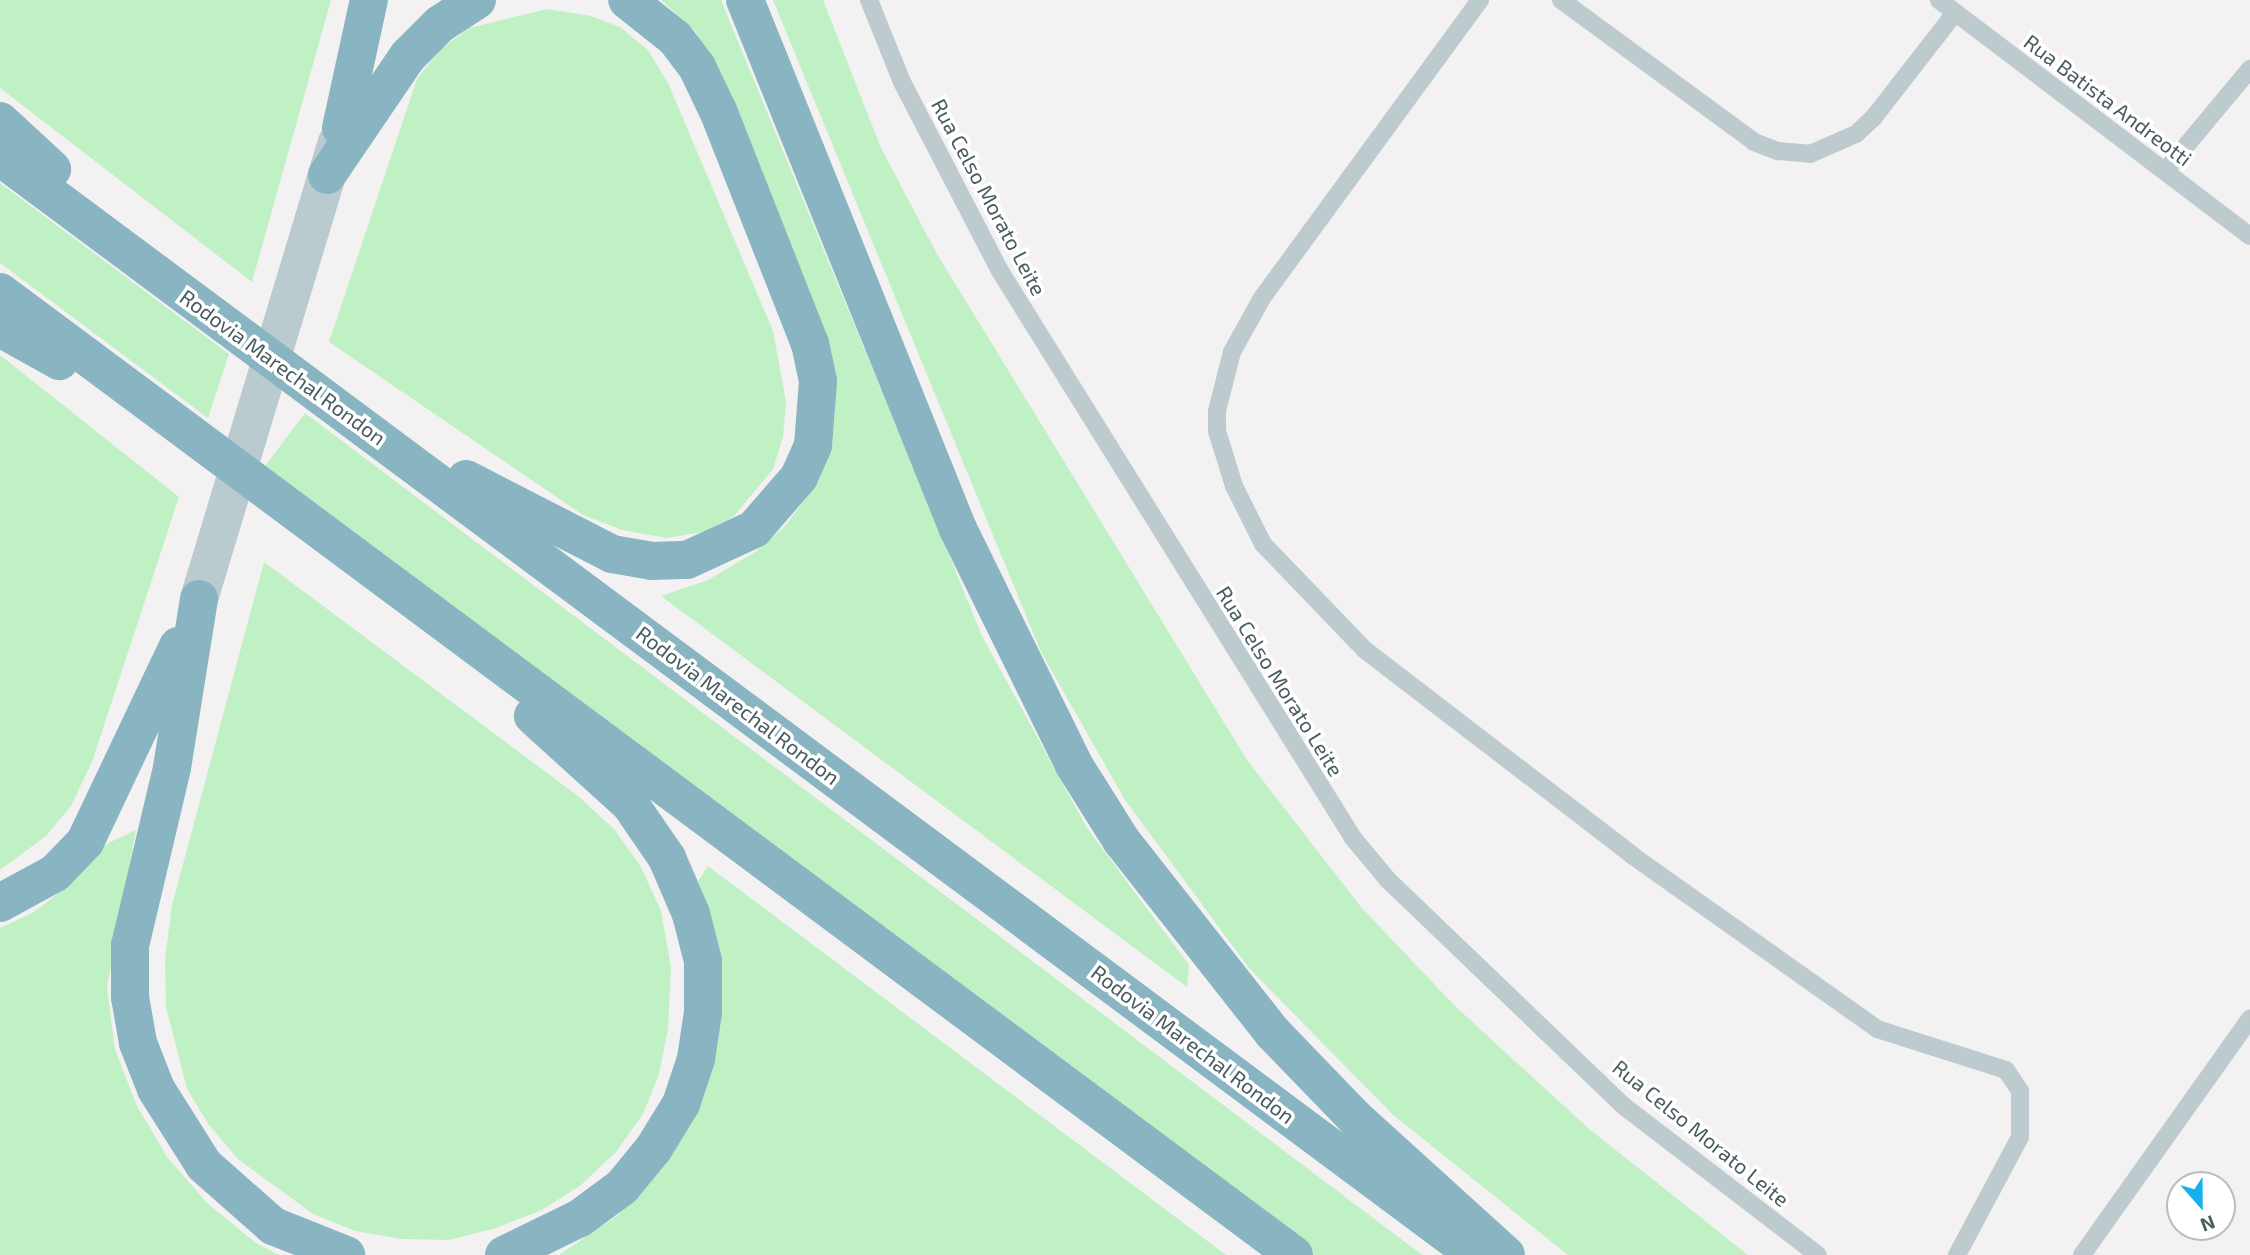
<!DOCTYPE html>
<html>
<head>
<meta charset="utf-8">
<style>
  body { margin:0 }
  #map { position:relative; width:2250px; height:1255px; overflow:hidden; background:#f4f1f2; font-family:"Exo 2",sans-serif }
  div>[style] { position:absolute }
  .green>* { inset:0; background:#c0f1c5; transform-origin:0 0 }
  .service>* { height:18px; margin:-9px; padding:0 9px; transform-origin:9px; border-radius:9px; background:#bdcbce }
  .secondary>* { height:38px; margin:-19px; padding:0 19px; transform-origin:19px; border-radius:19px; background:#bacbd0 }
  .motorway>* { height:38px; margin:-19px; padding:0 19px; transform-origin:19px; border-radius:19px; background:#89b4c1 }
  span { translate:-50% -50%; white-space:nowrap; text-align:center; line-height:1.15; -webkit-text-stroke:7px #fff; paint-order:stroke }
  .street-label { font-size:21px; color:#495c60 }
  .north { position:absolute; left:2166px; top:1171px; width:70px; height:70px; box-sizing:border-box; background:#fff; border:2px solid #b6bebf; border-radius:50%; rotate:159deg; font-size:19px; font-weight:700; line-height:28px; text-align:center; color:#495c60 }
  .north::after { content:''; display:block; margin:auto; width:24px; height:32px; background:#16b1ea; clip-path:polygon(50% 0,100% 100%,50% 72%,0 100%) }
</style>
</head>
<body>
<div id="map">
  <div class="green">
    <i style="clip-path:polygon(0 0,331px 0,252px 282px,0 88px)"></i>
    <i style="clip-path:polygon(661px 0,721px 0,983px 638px,1087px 828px,1189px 965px,1187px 987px,661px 596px,708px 580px,757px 551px,785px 526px,808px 495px,825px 458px,721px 73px,695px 31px)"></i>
    <i style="clip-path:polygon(773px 0,823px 0,881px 148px,937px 254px,1247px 760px,1361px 907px,1456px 1007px,1588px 1128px,1748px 1255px,1568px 1255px,1392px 1114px,1249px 968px,1125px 800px,1041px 652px)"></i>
    <i style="clip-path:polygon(547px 9px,591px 16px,620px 27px,648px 50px,668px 83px,773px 331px,786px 402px,783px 437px,773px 469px,734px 516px,703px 532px,667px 538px,622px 530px,583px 515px,329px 342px,417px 79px,440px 50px,469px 28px)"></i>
    <i style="clip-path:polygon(0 183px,229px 354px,208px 418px,0 263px)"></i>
    <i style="clip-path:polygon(0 355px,179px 497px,92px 762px,71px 806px,46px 836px,0 870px)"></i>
    <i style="left:305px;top:413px;width:1412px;height:68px;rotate:37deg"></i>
    <i style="clip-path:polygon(264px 562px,578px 796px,614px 829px,640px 865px,661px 911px,671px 967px,668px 1029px,659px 1074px,643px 1114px,616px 1152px,581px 1185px,542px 1210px,496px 1228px,449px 1240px,403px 1239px,355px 1231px,313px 1214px,238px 1159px,209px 1125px,187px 1089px,166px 1007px,165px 959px,172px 905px)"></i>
    <i style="clip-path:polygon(136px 830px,107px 988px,115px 1049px,136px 1104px,167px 1157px,208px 1204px,256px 1243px,279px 1255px,0 1255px,0 928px,34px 912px,70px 884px,102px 846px)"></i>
    <i style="clip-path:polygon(708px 866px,1226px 1255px,559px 1255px,618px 1215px,656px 1174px,714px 932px,698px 881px)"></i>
  </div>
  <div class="service">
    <i style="left:869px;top:0;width:88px;rotate:68.1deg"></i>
    <i style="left:902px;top:82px;width:213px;rotate:62.6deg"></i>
    <i style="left:1000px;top:271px;width:668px;rotate:58.09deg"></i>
    <i style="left:1353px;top:838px;width:55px;rotate:50.2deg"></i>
    <i style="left:1388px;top:880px;width:328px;rotate:43.8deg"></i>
    <i style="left:1625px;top:1107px;width:243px;rotate:37.5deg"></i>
    <i style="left:1480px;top:0;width:369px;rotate:126.2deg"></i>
    <i style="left:1262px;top:298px;width:62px;rotate:119.1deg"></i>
    <i style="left:1232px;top:352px;width:61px;rotate:104.3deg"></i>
    <i style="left:1217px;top:411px;width:20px;rotate:90deg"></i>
    <i style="left:1217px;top:431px;width:58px;rotate:72.8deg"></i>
    <i style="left:1234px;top:486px;width:65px;rotate:63.4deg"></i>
    <i style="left:1263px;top:544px;width:147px;rotate:46.1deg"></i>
    <i style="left:1365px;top:650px;width:338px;rotate:37.5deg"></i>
    <i style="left:1633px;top:856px;width:299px;rotate:35.3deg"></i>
    <i style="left:1877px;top:1029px;width:135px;rotate:17.6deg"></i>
    <i style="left:2006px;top:1070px;width:25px;rotate:56deg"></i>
    <i style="left:2020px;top:1091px;width:46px;rotate:90deg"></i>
    <i style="left:2020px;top:1137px;width:134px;rotate:118.1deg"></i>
    <i style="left:1561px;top:0;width:240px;rotate:36.3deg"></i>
    <i style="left:1754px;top:142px;width:26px;rotate:21deg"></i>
    <i style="left:1778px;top:151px;width:32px;rotate:5deg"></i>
    <i style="left:1810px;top:154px;width:50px;rotate:-23.5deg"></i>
    <i style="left:1856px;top:134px;width:25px;rotate:-43deg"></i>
    <i style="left:1874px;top:117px;width:132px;rotate:-52.1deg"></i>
    <i style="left:1939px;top:0;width:390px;rotate:37.2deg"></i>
    <i style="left:2165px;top:171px;width:133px;rotate:-50.2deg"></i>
    <i style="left:2082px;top:1255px;width:290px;rotate:-54.6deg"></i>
  </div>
  <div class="secondary">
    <i style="left:199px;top:599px;width:477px;rotate:-73.2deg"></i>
  </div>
  <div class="motorway">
    <i style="left:745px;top:0;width:570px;rotate:68.07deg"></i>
    <i style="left:958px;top:529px;width:263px;rotate:63.8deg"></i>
    <i style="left:1074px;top:765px;width:89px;rotate:57.9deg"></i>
    <i style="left:1121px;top:840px;width:246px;rotate:51.8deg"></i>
    <i style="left:1273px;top:1033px;width:117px;rotate:46deg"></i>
    <i style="left:1354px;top:1117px;width:205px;rotate:42.2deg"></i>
    <i style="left:0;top:121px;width:71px;rotate:42.7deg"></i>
    <i style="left:341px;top:128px;width:131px;rotate:-77.7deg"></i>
    <i style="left:0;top:157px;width:1839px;rotate:36.66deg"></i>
    <i style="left:327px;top:175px;width:144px;rotate:-55.8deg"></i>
    <i style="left:408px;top:56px;width:45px;rotate:-45deg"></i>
    <i style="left:440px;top:24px;width:44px;rotate:-33deg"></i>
    <i style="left:0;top:292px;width:1613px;rotate:36.66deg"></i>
    <i style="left:0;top:328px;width:68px;rotate:29.2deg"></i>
    <i style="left:466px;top:479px;width:164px;rotate:27.2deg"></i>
    <i style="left:612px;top:554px;width:41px;rotate:9.9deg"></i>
    <i style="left:652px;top:561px;width:35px;rotate:-2deg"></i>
    <i style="left:687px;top:560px;width:74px;rotate:-24.8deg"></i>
    <i style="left:754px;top:529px;width:69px;rotate:-49.1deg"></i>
    <i style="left:799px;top:477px;width:35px;rotate:-66deg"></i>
    <i style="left:813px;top:445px;width:64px;rotate:-85.5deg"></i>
    <i style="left:818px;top:381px;width:38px;rotate:-102deg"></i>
    <i style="left:810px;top:344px;width:251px;rotate:-111.5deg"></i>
    <i style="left:718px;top:111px;width:49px;rotate:-115.5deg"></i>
    <i style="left:697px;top:67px;width:36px;rotate:-127deg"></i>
    <i style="left:675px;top:38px;width:61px;rotate:-141.6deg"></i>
    <i style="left:199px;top:599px;width:171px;rotate:99.1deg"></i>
    <i style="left:172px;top:768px;width:182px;rotate:103.3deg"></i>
    <i style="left:130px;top:945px;width:52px;rotate:90deg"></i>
    <i style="left:130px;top:997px;width:47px;rotate:80.1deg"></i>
    <i style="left:138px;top:1043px;width:49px;rotate:68.6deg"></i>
    <i style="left:156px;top:1089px;width:90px;rotate:57.7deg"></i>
    <i style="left:204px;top:1165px;width:92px;rotate:41.5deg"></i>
    <i style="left:273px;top:1226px;width:79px;rotate:21.7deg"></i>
    <i style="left:0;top:903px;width:63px;rotate:-28.6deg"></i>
    <i style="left:55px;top:873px;width:43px;rotate:-45.9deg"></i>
    <i style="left:85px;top:842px;width:217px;rotate:-64.6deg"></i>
    <i style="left:504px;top:1255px;width:85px;rotate:-26deg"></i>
    <i style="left:580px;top:1218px;width:52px;rotate:-36.4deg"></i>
    <i style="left:622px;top:1187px;width:50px;rotate:-50.6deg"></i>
    <i style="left:654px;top:1148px;width:52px;rotate:-58.5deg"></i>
    <i style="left:681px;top:1104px;width:47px;rotate:-71.6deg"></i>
    <i style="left:696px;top:1059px;width:48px;rotate:-81.5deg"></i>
    <i style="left:703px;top:1012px;width:51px;rotate:-90deg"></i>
    <i style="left:703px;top:961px;width:49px;rotate:-104.3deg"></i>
    <i style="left:691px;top:914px;width:61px;rotate:-113.2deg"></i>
    <i style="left:667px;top:858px;width:65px;rotate:-124.4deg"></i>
    <i style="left:630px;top:804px;width:131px;rotate:-137.8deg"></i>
  </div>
  <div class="street-label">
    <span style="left:2108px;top:100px;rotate:37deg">Rua Batista Andreotti</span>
    <span style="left:989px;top:197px;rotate:62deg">Rua Celso Morato Leite</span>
    <span style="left:283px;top:367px;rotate:36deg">Rodovia Marechal Rondon</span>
    <span style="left:1280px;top:681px;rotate:58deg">Rua Celso Morato Leite</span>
    <span style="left:738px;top:705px;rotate:37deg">Rodovia Marechal Rondon</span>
    <span style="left:1193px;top:1044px;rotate:37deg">Rodovia Marechal Rondon</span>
    <span style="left:1701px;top:1133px;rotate:39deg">Rua Celso Morato Leite</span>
  </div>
  <div class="north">N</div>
</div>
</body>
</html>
